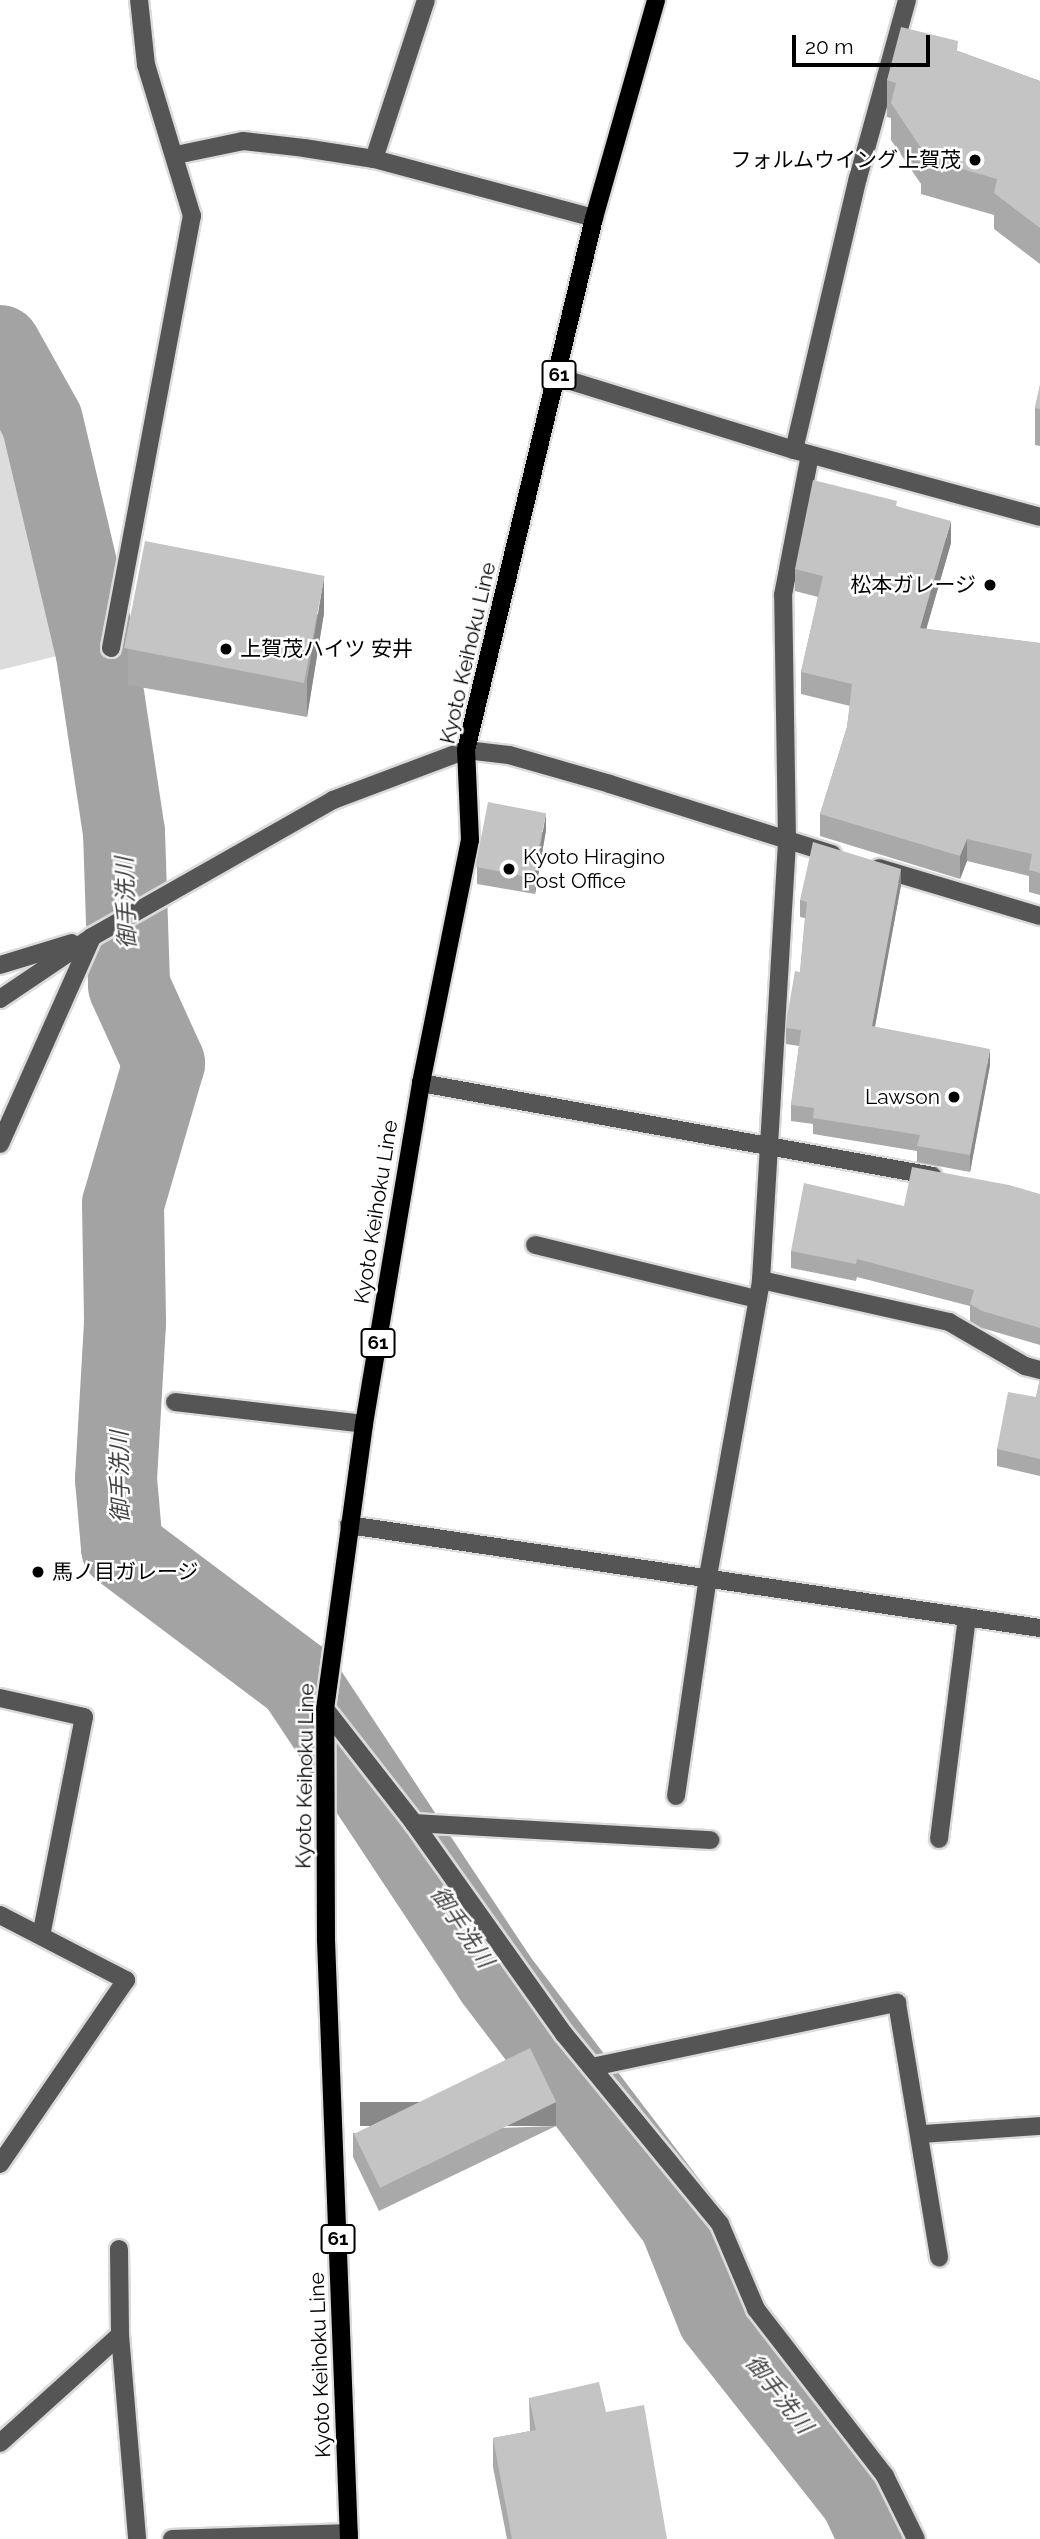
<!DOCTYPE html>
<html>
<head>
<meta charset="utf-8">
<style>
  body { margin:0 }
  #map { position:relative; width:1040px; height:2539px; overflow:hidden; background:#fff; font-family:Raleway,"Noto Sans JP",sans-serif }
  div>[style] { position:absolute }
  .green>* { inset:0; background:#dcdcdc }
  .river>* { height:82px; margin:-41px; padding:0 41px; transform-origin:41px; border-radius:41px; background:#a3a3a3 }
  .roads { filter:drop-shadow(2px 0 #dbdbdb) drop-shadow(-2px 0 #dbdbdb) drop-shadow(0 2px #dbdbdb) drop-shadow(0 -2px #dbdbdb) }
  .minor>* { height:18px; margin:-9px; padding:0 9px; transform-origin:9px; border-radius:9px; background:#555 }
  .major>* { height:18px; margin:-9px; padding:0 9px; transform-origin:9px; border-radius:9px; background:#000 }
  .wall>* { inset:0; background:#a9a9a9 }
  .shaded-wall>* { inset:0; background:#898989; transform-origin:0 0 }
  .building>* { inset:0; background:#c4c4c4; transform-origin:0 0 }
  .dots>* { width:19px; height:19px; translate:-50% -50%; box-sizing:border-box; border:4px solid #fff; border-radius:50% }
  span { translate:-50% -50%; white-space:nowrap; text-align:center; line-height:1.15; -webkit-text-stroke:5px #fff; paint-order:stroke }
  .shield-label span { padding:2px 5px; background:#fff; border:2px solid; border-radius:5px; -webkit-text-stroke-width:0 }
  .shield-label { font-size:19px; color:#000; font-weight:700 }
  .poi-label { font-size:21px; color:#000 }
  .right { translate:-100% -50%; text-align:right }
  .left { translate:0 -50%; text-align:left }
  .street-label { font-size:21px; color:#000 }
  .water-label { font-size:23px; color:#444; font-style:italic }
  .scale { position:absolute; left:792px; top:35px; width:138px; height:32px; box-sizing:border-box; border:4px solid #000; border-top:0; padding-left:9px; font-size:21px; line-height:24px; white-space:nowrap; color:#000; -webkit-text-stroke:5px #fff; paint-order:stroke }
</style>
</head>
<body>
<div id="map">
  <div class="green">
    <i style="clip-path:polygon(0 383px,33px 443px,69px 653px,0 670px)"></i>
  </div>
  <div class="river">
    <i style="left:0;top:346px;width:86px;rotate:60.8deg"></i>
    <i style="left:42px;top:421px;width:239px;rotate:76.7deg"></i>
    <i style="left:97px;top:654px;width:180px;rotate:81.4deg"></i>
    <i style="left:124px;top:832px;width:154px;rotate:88.1deg"></i>
    <i style="left:129px;top:986px;width:85px;rotate:65.6deg"></i>
    <i style="left:164px;top:1063px;width:147px;rotate:106.2deg"></i>
    <i style="left:123px;top:1204px;width:119px;rotate:89deg"></i>
    <i style="left:125px;top:1323px;width:156px;rotate:93.3deg"></i>
    <i style="left:116px;top:1479px;width:69px;rotate:85deg"></i>
    <i style="left:122px;top:1548px;width:220px;rotate:36.9deg"></i>
    <i style="left:298px;top:1680px;width:357px;rotate:56.5deg"></i>
    <i style="left:495px;top:1978px;width:306px;rotate:52.8deg"></i>
    <i style="left:680px;top:2222px;width:102px;rotate:68.2deg"></i>
    <i style="left:718px;top:2317px;width:231px;rotate:51.7deg"></i>
    <i style="left:861px;top:2498px;width:45px;rotate:65.1deg"></i>
  </div>
  <div class="roads">
    <div class="minor">
      <i style="left:176px;top:155px;width:68px;rotate:-11.8deg"></i>
      <i style="left:243px;top:141px;width:61px;rotate:6.5deg"></i>
      <i style="left:304px;top:148px;width:71px;rotate:8.9deg"></i>
      <i style="left:374px;top:159px;width:228px;rotate:15deg"></i>
      <i style="left:374px;top:159px;width:167px;rotate:-71.9deg"></i>
      <i style="left:558px;top:377px;width:247px;rotate:17.2deg"></i>
      <i style="left:794px;top:450px;width:255px;rotate:15.2deg"></i>
      <i style="left:794px;top:450px;width:279px;rotate:-76.8deg"></i>
      <i style="left:858px;top:178px;width:185px;rotate:-74.6deg"></i>
      <i style="left:111px;top:648px;width:440px;rotate:-79.4deg"></i>
      <i style="left:192px;top:216px;width:158px;rotate:-106.9deg"></i>
      <i style="left:146px;top:65px;width:65px;rotate:-96.1deg"></i>
      <i style="left:879px;top:868px;width:168px;rotate:16.6deg"></i>
      <i style="left:0;top:965px;width:75px;rotate:-17deg"></i>
      <i style="left:0;top:999px;width:111px;rotate:-34deg"></i>
      <i style="left:92px;top:937px;width:277px;rotate:-29.6deg"></i>
      <i style="left:333px;top:800px;width:142px;rotate:-20.6deg"></i>
      <i style="left:466px;top:750px;width:43px;rotate:6.6deg"></i>
      <i style="left:509px;top:755px;width:105px;rotate:16deg"></i>
      <i style="left:610px;top:784px;width:233px;rotate:17.5deg"></i>
      <i style="left:421px;top:1083px;width:520px;rotate:10.29deg"></i>
      <i style="left:0;top:1144px;width:227px;rotate:-66deg"></i>
      <i style="left:535px;top:1245px;width:228px;rotate:13.7deg"></i>
      <i style="left:761px;top:1280px;width:193px;rotate:12.6deg"></i>
      <i style="left:949px;top:1322px;width:88px;rotate:30.1deg"></i>
      <i style="left:1025px;top:1366px;width:16px;rotate:15deg"></i>
      <i style="left:175px;top:1402px;width:190px;rotate:6.6deg"></i>
      <i style="left:349px;top:1525px;width:699px;rotate:8.48deg"></i>
      <i style="left:0;top:1698px;width:86px;rotate:12.7deg"></i>
      <i style="left:84px;top:1717px;width:223px;rotate:101.1deg"></i>
      <i style="left:325px;top:1709px;width:145px;rotate:52deg"></i>
      <i style="left:414px;top:1823px;width:259px;rotate:54.6deg"></i>
      <i style="left:564px;top:2034px;width:246px;rotate:50.6deg"></i>
      <i style="left:720px;top:2224px;width:92px;rotate:67deg"></i>
      <i style="left:756px;top:2309px;width:211px;rotate:52.3deg"></i>
      <i style="left:885px;top:2476px;width:70px;rotate:63.8deg"></i>
      <i style="left:676px;top:1796px;width:222px;rotate:-81.7deg"></i>
      <i style="left:708px;top:1576px;width:301px;rotate:-79.8deg"></i>
      <i style="left:761px;top:1280px;width:440px;rotate:-86.6deg"></i>
      <i style="left:787px;top:841px;width:246px;rotate:-90.9deg"></i>
      <i style="left:783px;top:595px;width:143px;rotate:-79.1deg"></i>
      <i style="left:414px;top:1823px;width:297px;rotate:3.3deg"></i>
      <i style="left:939px;top:1839px;width:224px;rotate:-82.8deg"></i>
      <i style="left:0;top:1915px;width:142px;rotate:27.3deg"></i>
      <i style="left:126px;top:1980px;width:223px;rotate:124.4deg"></i>
      <i style="left:592px;top:2067px;width:312px;rotate:-11.9deg"></i>
      <i style="left:897px;top:2003px;width:258px;rotate:80.6deg"></i>
      <i style="left:922px;top:2134px;width:118px;rotate:-3.9deg"></i>
      <i style="left:119px;top:2249px;width:86px;rotate:89.3deg"></i>
      <i style="left:120px;top:2335px;width:205px;rotate:85.2deg"></i>
      <i style="left:0;top:2443px;width:161px;rotate:-42deg"></i>
      <i style="left:172px;top:2539px;width:177px;rotate:-1.9deg"></i>
    </div>
    <div class="major">
      <i style="left:349px;top:2539px;width:599px;rotate:-92.2deg"></i>
      <i style="left:326px;top:1940px;width:231px;rotate:-90.2deg"></i>
      <i style="left:325px;top:1709px;width:288px;rotate:-82.2deg"></i>
      <i style="left:364px;top:1424px;width:346px;rotate:-80.5deg"></i>
      <i style="left:421px;top:1083px;width:248px;rotate:-78.6deg"></i>
      <i style="left:470px;top:840px;width:90px;rotate:-92.5deg"></i>
      <i style="left:466px;top:750px;width:547px;rotate:-76.47deg"></i>
      <i style="left:594px;top:218px;width:227px;rotate:-74.1deg"></i>
    </div>
  </div>
  <div class="wall">
    <i style="clip-path:polygon(958px 51px,1040px 81px,1040px 264px,994px 229px,994px 215px,921px 194px,921px 184px,891px 140px,891px 118px,887px 117px,887px 80px)"></i>
    <i style="clip-path:polygon(1040px 385px,1040px 446px,1035px 445px,1035px 408px)"></i>
    <i style="clip-path:polygon(897px 506px,951px 543px,926px 629px,1040px 643px,1040px 895px,1029px 892px,1029px 876px,967px 861px,960px 879px,820px 836px,820px 814px,847px 727px,850px 706px,801px 694px,801px 672px,818px 597px,795px 591px,795px 569px)"></i>
    <i style="clip-path:polygon(324px 613px,307px 717px,128px 685px,128px 649px)"></i>
    <i style="clip-path:polygon(546px 830px,535px 894px,477px 884px,477px 867px)"></i>
    <i style="clip-path:polygon(901px 885px,875px 1027px,990px 1065px,970px 1172px,917px 1162px,917px 1151px,813px 1134px,813px 1124px,791px 1121px,791px 1105px,799px 1046px,786px 1044px,786px 1028px,800px 972px,805px 918px,800px 917px,800px 900px)"></i>
    <i style="clip-path:polygon(1040px 1194px,1040px 1345px,982px 1328px,970px 1321px,970px 1306px,857px 1277px,856px 1281px,791px 1268px,791px 1251px,904px 1206px)"></i>
    <i style="clip-path:polygon(1040px 1379px,1040px 1476px,997px 1466px,997px 1449px,1036px 1397px)"></i>
    <i style="clip-path:polygon(556px 2126px,379px 2211px,353px 2157px,353px 2133px)"></i>
    <i style="clip-path:polygon(529px 2398px,606px 2412px,667px 2539px,507px 2539px,493px 2467px,493px 2438px,530px 2431px)"></i>
  </div>
  <div class="shaded-wall">
    <i style="clip-path:polygon(951px 521px,951px 543px,920px 651px,920px 628px)"></i>
    <i style="clip-path:polygon(324px 577px,324px 613px,307px 717px,307px 680px)"></i>
    <i style="clip-path:polygon(546px 813px,546px 830px,535px 894px,535px 877px)"></i>
    <i style="clip-path:polygon(967px 839px,967px 861px,960px 879px,960px 856px)"></i>
    <i style="clip-path:polygon(901px 869px,901px 885px,872px 1042px,872px 1026px)"></i>
    <i style="clip-path:polygon(990px 1049px,990px 1065px,970px 1172px,970px 1155px)"></i>
    <i style="left:556px;top:2102px;width:24px;height:196px;rotate:90deg"></i>
  </div>
  <div class="building">
    <i style="clip-path:polygon(901px 27px,958px 41px,957px 51px,1040px 81px,1040px 228px,994px 193px,997px 179px,921px 157px,921px 148px,891px 103px,896px 83px,887px 80px)"></i>
    <i style="clip-path:polygon(1040px 385px,1040px 409px,1035px 408px)"></i>
    <i style="clip-path:polygon(813px 480px,897px 501px,896px 506px,951px 521px,920px 628px,1040px 643px,1040px 873px,1029px 870px,1032px 854px,967px 839px,960px 856px,820px 814px,847px 727px,852px 684px,801px 672px,823px 576px,795px 569px)"></i>
    <i style="left:145px;top:541px;width:183px;height:109px;rotate:11deg"></i>
    <i style="left:488px;top:802px;width:59px;height:66px;rotate:11deg"></i>
    <i style="clip-path:polygon(813px 842px,901px 869px,872px 1026px,990px 1049px,970px 1155px,917px 1146px,920px 1135px,813px 1118px,814px 1108px,791px 1105px,801px 1030px,786px 1028px,787px 1017px,795px 971px,800px 972px,807px 902px,800px 900px)"></i>
    <i style="clip-path:polygon(912px 1167px,1009px 1185px,1040px 1194px,1040px 1328px,982px 1311px,970px 1304px,974px 1290px,857px 1259px,856px 1264px,791px 1251px,804px 1183px,904px 1206px)"></i>
    <i style="clip-path:polygon(1040px 1379px,1040px 1459px,997px 1449px,1008px 1392px,1036px 1397px)"></i>
    <i style="left:530px;top:2048px;width:60px;height:196px;rotate:64deg"></i>
    <i style="clip-path:polygon(599px 2382px,606px 2412px,644px 2405px,667px 2539px,512px 2539px,493px 2438px,536px 2430px,529px 2398px)"></i>
  </div>
  <div class="dots">
    <i style="left:975px;top:160px;background:#000"></i>
    <i style="left:990px;top:585px;background:#000"></i>
    <i style="left:226px;top:649px;background:#000"></i>
    <i style="left:509px;top:869px;background:#000"></i>
    <i style="left:954px;top:1097px;background:#000"></i>
    <i style="left:38px;top:1572px;background:#000"></i>
  </div>
  <div class="shield-label">
    <span style="left:559px;top:375px">61</span>
    <span style="left:378px;top:1343px">61</span>
    <span style="left:338px;top:2239px">61</span>
  </div>
  <div class="poi-label">
    <span class="right" style="left:961px;top:160px">フォルムウイング上賀茂</span>
    <span class="right" style="left:976px;top:585px">松本ガレージ</span>
    <span class="left" style="left:240px;top:649px">上賀茂ハイツ 安井</span>
    <span class="left" style="left:523px;top:869px">Kyoto Hiragino<br>Post Office</span>
    <span class="right" style="left:940px;top:1097px">Lawson</span>
    <span class="left" style="left:52px;top:1572px">馬ノ目ガレージ</span>
  </div>
  <div class="street-label">
    <span style="left:468px;top:653px;rotate:-77deg">Kyoto Keihoku Line</span>
    <span style="left:376px;top:1212px;rotate:-81deg">Kyoto Keihoku Line</span>
    <span style="left:305px;top:1776px;rotate:-89deg">Kyoto Keihoku Line</span>
    <span style="left:320px;top:2365px;rotate:-92deg">Kyoto Keihoku Line</span>
  </div>
  <div class="water-label">
    <span style="left:126px;top:903px;rotate:-92deg">御手洗川</span>
    <span style="left:120px;top:1477px;rotate:-91deg">御手洗川</span>
    <span style="left:462px;top:1927px;rotate:56deg">御手洗川</span>
    <span style="left:779px;top:2394px;rotate:52deg">御手洗川</span>
  </div>
  <div class="scale">20 m</div>
</div>
</body>
</html>
